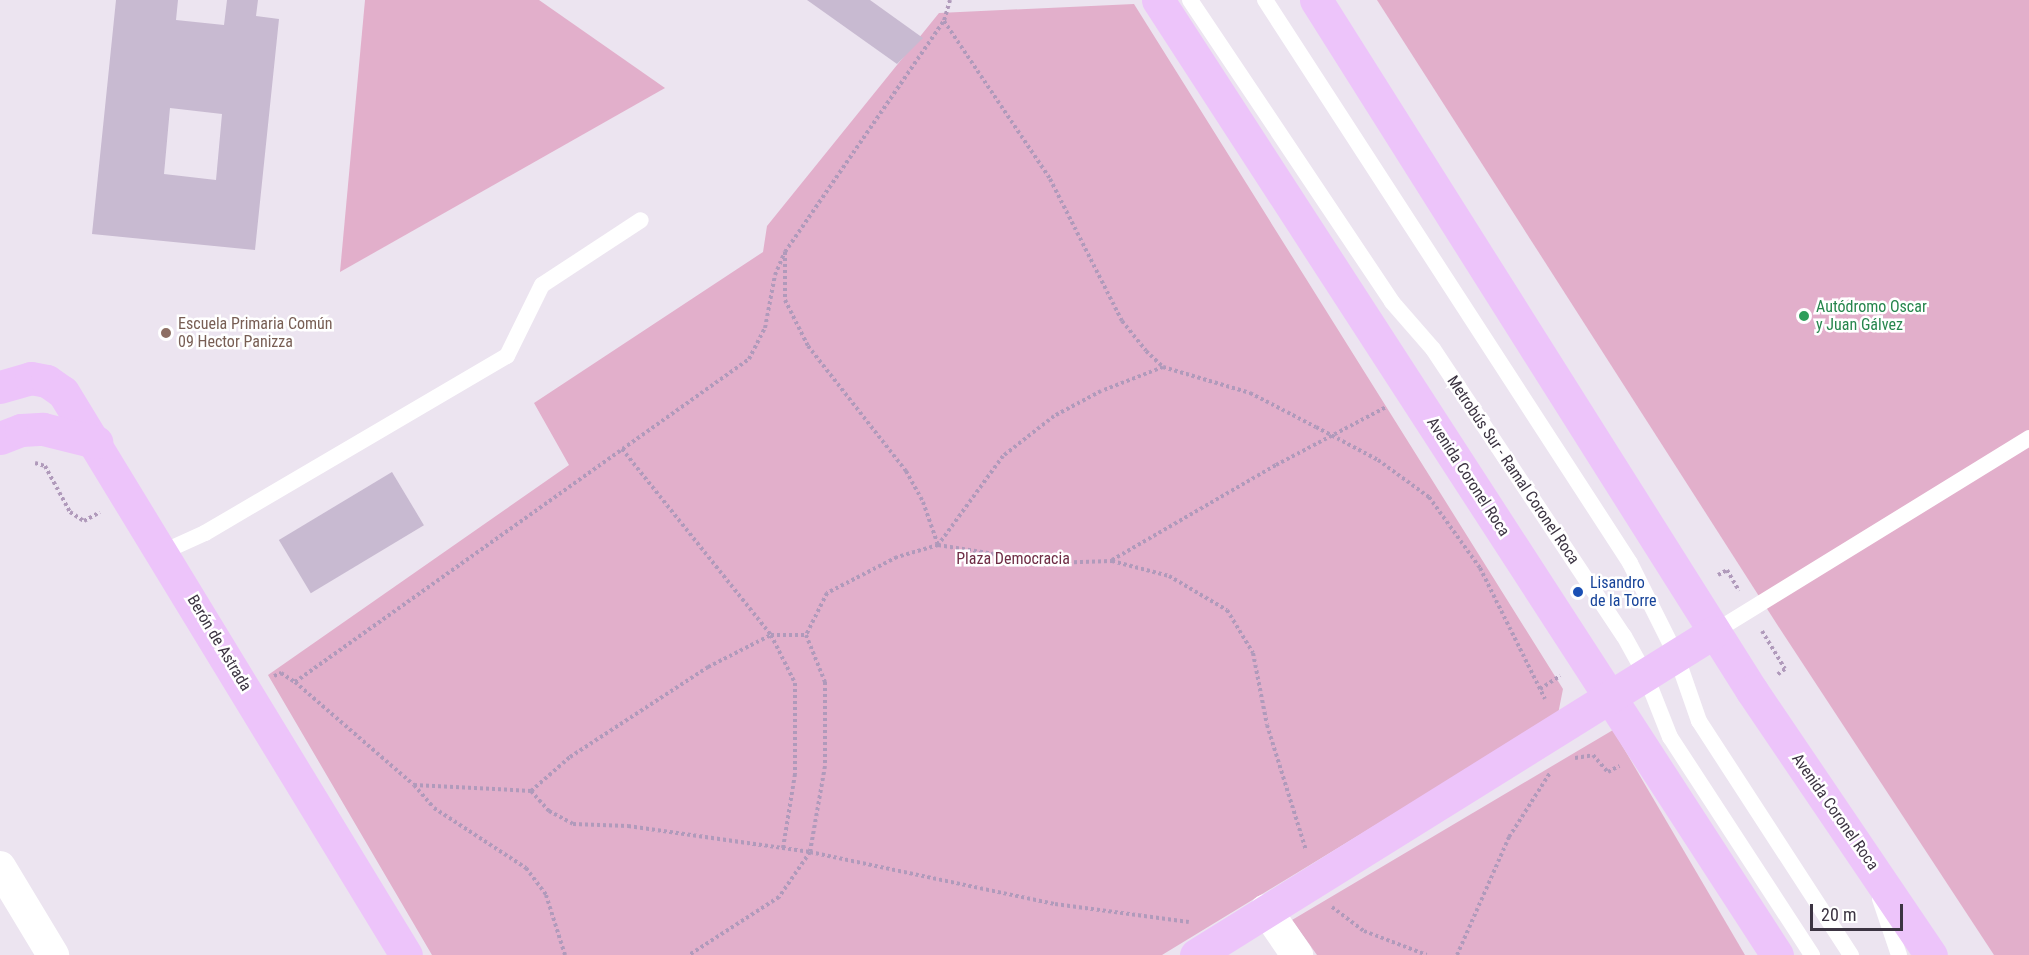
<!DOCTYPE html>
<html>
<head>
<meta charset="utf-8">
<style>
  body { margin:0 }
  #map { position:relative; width:2029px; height:955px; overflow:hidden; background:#ece4f0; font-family:"Roboto Condensed",sans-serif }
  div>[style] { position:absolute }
  .green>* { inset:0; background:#e2afcb }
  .building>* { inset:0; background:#c8bad1; transform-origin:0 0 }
  .path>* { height:4px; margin-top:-2px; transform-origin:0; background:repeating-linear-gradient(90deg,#b09abb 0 3px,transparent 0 6px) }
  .lane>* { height:16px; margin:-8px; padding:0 8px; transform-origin:8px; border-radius:8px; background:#fff }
  .street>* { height:32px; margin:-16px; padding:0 16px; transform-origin:16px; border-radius:16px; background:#fff }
  .secondary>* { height:33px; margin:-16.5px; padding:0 16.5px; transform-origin:16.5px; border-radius:16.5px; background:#edc4fa }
  .dots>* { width:16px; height:16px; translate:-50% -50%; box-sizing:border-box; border:3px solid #fff; border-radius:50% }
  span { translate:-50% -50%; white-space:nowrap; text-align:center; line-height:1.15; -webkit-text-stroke:5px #fff; paint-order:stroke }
  .leisure-label { font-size:16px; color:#27864d }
  .left { translate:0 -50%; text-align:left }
  .education-label { font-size:16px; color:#785e54 }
  .street-label { font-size:16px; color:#3c3442 }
  .park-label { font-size:16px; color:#6e2d45 }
  .transit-label { font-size:16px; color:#164399 }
  .scale { position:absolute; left:1810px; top:904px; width:93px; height:27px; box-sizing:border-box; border:3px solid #3c3442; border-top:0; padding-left:8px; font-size:18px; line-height:21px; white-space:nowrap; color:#3c3442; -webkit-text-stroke:4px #fff; paint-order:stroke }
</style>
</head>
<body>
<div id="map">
  <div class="green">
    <i style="clip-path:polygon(365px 0,539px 0,665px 88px,340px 272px)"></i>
    <i style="clip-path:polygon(1377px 0,2029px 0,2029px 955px,1994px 955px,1782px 632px)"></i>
    <i style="clip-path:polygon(1134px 4px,1563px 689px,1558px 714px,1162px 955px,432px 955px,268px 675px,569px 465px,534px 403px,763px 252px,767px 226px,939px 13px)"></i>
    <i style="clip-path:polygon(1613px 730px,1745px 955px,1317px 955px,1292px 920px)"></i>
  </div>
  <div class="building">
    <i style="clip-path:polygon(evenodd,116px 0,178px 0,176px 20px,224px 25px,227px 0,258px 0,256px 16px,279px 19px,255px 250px,92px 234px,116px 0,170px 108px,222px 114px,216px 180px,164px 174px,170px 108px)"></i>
    <i style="clip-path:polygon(807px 0,870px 0,923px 38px,897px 64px)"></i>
    <i style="left:392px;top:472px;width:62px;height:132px;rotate:59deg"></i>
  </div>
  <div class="path">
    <i style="left:950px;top:0;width:22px;rotate:106deg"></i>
    <i style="left:944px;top:21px;width:190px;rotate:56.1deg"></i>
    <i style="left:1050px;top:179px;width:159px;rotate:63.1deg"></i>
    <i style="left:1122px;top:321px;width:38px;rotate:51deg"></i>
    <i style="left:1146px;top:351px;width:23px;rotate:43deg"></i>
    <i style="left:1163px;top:367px;width:91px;rotate:16.6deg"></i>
    <i style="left:1250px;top:393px;width:74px;rotate:27.3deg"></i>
    <i style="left:1316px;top:427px;width:70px;rotate:28deg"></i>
    <i style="left:1378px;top:460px;width:63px;rotate:36deg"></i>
    <i style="left:1429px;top:497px;width:87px;rotate:54.3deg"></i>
    <i style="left:1480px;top:568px;width:146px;rotate:63.6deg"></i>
    <i style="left:785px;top:252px;width:48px;rotate:90deg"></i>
    <i style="left:785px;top:300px;width:51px;rotate:63.4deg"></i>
    <i style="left:808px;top:346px;width:159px;rotate:51.9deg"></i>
    <i style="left:906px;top:471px;width:35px;rotate:61deg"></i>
    <i style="left:923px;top:502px;width:46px;rotate:70.8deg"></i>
    <i style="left:938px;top:545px;width:113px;rotate:9.1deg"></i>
    <i style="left:1050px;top:563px;width:62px;rotate:-1.8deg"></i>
    <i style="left:1112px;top:561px;width:59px;rotate:14.7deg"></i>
    <i style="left:1169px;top:576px;width:67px;rotate:30.4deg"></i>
    <i style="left:1227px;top:610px;width:50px;rotate:58.8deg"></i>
    <i style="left:1253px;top:653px;width:73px;rotate:79deg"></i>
    <i style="left:1267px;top:725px;width:131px;rotate:72.7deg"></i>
    <i style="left:1163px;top:367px;width:66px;rotate:158.8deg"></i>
    <i style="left:1101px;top:391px;width:53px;rotate:152deg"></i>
    <i style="left:1054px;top:416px;width:65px;rotate:141.9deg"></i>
    <i style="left:1003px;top:456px;width:110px;rotate:126.1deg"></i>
    <i style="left:938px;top:545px;width:43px;rotate:163.7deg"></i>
    <i style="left:897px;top:557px;width:79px;rotate:152.8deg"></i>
    <i style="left:827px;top:593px;width:47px;rotate:116.6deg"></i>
    <i style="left:806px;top:635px;width:51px;rotate:68deg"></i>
    <i style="left:825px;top:682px;width:84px;rotate:90deg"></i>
    <i style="left:825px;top:766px;width:87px;rotate:99.9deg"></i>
    <i style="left:810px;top:852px;width:250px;rotate:12deg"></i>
    <i style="left:1055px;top:904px;width:135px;rotate:7.7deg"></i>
    <i style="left:622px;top:449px;width:238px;rotate:51.3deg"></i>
    <i style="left:771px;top:635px;width:54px;rotate:63.4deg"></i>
    <i style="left:795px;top:683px;width:91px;rotate:90deg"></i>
    <i style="left:795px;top:774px;width:75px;rotate:99.2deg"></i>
    <i style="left:35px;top:463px;width:10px;rotate:17deg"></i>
    <i style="left:45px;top:466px;width:52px;rotate:61.5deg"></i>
    <i style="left:70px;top:512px;width:17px;rotate:33deg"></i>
    <i style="left:84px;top:521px;width:18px;rotate:-29deg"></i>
    <i style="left:1112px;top:560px;width:190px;rotate:-30.1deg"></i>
    <i style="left:1276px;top:465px;width:124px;rotate:-27.8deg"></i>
    <i style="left:1718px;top:575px;width:10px;rotate:-29deg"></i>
    <i style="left:1727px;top:570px;width:24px;rotate:60deg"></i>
    <i style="left:1762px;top:631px;width:44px;rotate:58.8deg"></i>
    <i style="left:1785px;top:669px;width:9px;rotate:144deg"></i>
    <i style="left:274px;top:676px;width:8px;rotate:-23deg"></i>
    <i style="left:281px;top:673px;width:17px;rotate:33deg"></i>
    <i style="left:295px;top:682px;width:157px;rotate:40.9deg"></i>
    <i style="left:414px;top:785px;width:30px;rotate:49deg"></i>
    <i style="left:434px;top:808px;width:110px;rotate:33.1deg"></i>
    <i style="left:526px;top:868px;width:34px;rotate:53deg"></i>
    <i style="left:546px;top:895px;width:63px;rotate:72.4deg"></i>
    <i style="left:295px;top:682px;width:557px;rotate:-35.43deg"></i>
    <i style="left:749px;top:359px;width:35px;rotate:-63deg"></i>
    <i style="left:765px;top:328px;width:54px;rotate:-79.3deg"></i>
    <i style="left:775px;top:275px;width:25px;rotate:-67deg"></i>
    <i style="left:785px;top:252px;width:280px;rotate:-55.5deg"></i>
    <i style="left:1540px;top:689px;width:24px;rotate:-33deg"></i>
    <i style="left:1575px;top:758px;width:18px;rotate:-9deg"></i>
    <i style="left:1593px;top:755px;width:23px;rotate:49deg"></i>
    <i style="left:1608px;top:772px;width:13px;rotate:-29deg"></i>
    <i style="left:414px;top:785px;width:117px;rotate:2.9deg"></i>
    <i style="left:531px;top:791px;width:52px;rotate:-41.1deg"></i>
    <i style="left:570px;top:757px;width:165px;rotate:-33.1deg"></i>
    <i style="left:708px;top:667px;width:71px;rotate:-26.9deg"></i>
    <i style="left:771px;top:635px;width:35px"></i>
    <i style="left:531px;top:791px;width:27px;rotate:48deg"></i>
    <i style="left:549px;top:811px;width:27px;rotate:28deg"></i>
    <i style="left:573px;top:824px;width:55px;rotate:2.1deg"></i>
    <i style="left:628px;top:826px;width:184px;rotate:8.1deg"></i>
    <i style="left:810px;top:852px;width:55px;rotate:124.6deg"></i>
    <i style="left:779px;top:897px;width:107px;rotate:147.2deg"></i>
    <i style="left:1332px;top:907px;width:40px;rotate:37deg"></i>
    <i style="left:1364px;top:931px;width:67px;rotate:20.9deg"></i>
    <i style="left:1457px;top:955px;width:129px;rotate:-66.2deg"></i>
    <i style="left:1509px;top:837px;width:76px;rotate:-57.4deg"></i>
  </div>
  <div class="lane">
    <i style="left:1190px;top:0;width:363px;rotate:56.2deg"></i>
    <i style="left:1392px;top:302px;width:62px;rotate:48.9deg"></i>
    <i style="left:1433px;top:349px;width:345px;rotate:56.4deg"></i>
    <i style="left:1624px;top:636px;width:43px;rotate:61.1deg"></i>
    <i style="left:1645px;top:674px;width:68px;rotate:68.4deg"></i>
    <i style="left:1670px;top:737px;width:260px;rotate:56.9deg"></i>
    <i style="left:1265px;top:0;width:671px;rotate:57.04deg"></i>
    <i style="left:1630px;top:563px;width:103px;rotate:63.4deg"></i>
    <i style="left:1676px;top:655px;width:70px;rotate:70.8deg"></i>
    <i style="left:1699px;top:721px;width:279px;rotate:57deg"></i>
    <i style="left:163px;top:552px;width:46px;rotate:-24.3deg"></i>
    <i style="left:205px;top:533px;width:350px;rotate:-30.4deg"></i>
    <i style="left:507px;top:356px;width:79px;rotate:-63.8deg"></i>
    <i style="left:542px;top:285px;width:118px;rotate:-33.3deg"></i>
    <i style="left:1714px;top:632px;width:370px;rotate:-31.6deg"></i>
    <i style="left:1880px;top:899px;width:59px;rotate:71.3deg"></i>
  </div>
  <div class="street">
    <i style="left:0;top:867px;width:103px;rotate:58.9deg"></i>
    <i style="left:1266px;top:910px;width:55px;rotate:55.4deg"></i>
  </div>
  <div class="secondary">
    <i style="left:1158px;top:0;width:1138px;rotate:57.05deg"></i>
    <i style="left:1316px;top:0;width:817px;rotate:57.75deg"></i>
    <i style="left:1752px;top:691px;width:319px;rotate:55.9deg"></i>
    <i style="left:0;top:387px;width:32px;rotate:-16deg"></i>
    <i style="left:31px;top:378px;width:16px;rotate:11deg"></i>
    <i style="left:47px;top:381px;width:19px;rotate:35deg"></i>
    <i style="left:63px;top:392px;width:659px;rotate:58.65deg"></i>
    <i style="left:0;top:438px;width:22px;rotate:-21deg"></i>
    <i style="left:21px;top:430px;width:22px;rotate:-3deg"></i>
    <i style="left:43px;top:429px;width:55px;rotate:13.8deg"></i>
    <i style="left:1196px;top:955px;width:610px;rotate:-31.95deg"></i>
  </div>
  <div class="dots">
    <i style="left:1804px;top:316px;background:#2e9e5b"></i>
    <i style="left:166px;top:333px;background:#8d6e63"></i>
    <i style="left:1578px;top:592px;background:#1a4fb4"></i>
  </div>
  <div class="leisure-label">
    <span class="left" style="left:1816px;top:316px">Autódromo Oscar<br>y Juan Gálvez</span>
  </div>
  <div class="education-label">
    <span class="left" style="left:178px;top:333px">Escuela Primaria Común<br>09 Hector Panizza</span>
  </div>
  <div class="street-label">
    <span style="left:1513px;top:470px;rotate:56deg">Metrobús Sur - Ramal Coronel Roca</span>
    <span style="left:1468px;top:477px;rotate:57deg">Avenida Coronel Roca</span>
    <span style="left:219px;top:643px;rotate:59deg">Berón de Astrada</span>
    <span style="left:1835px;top:812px;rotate:55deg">Avenida Coronel Roca</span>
  </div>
  <div class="park-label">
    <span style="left:1013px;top:559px">Plaza Democracia</span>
  </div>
  <div class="transit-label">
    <span class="left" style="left:1590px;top:592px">Lisandro<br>de la Torre</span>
  </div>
  <div class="scale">20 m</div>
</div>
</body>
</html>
